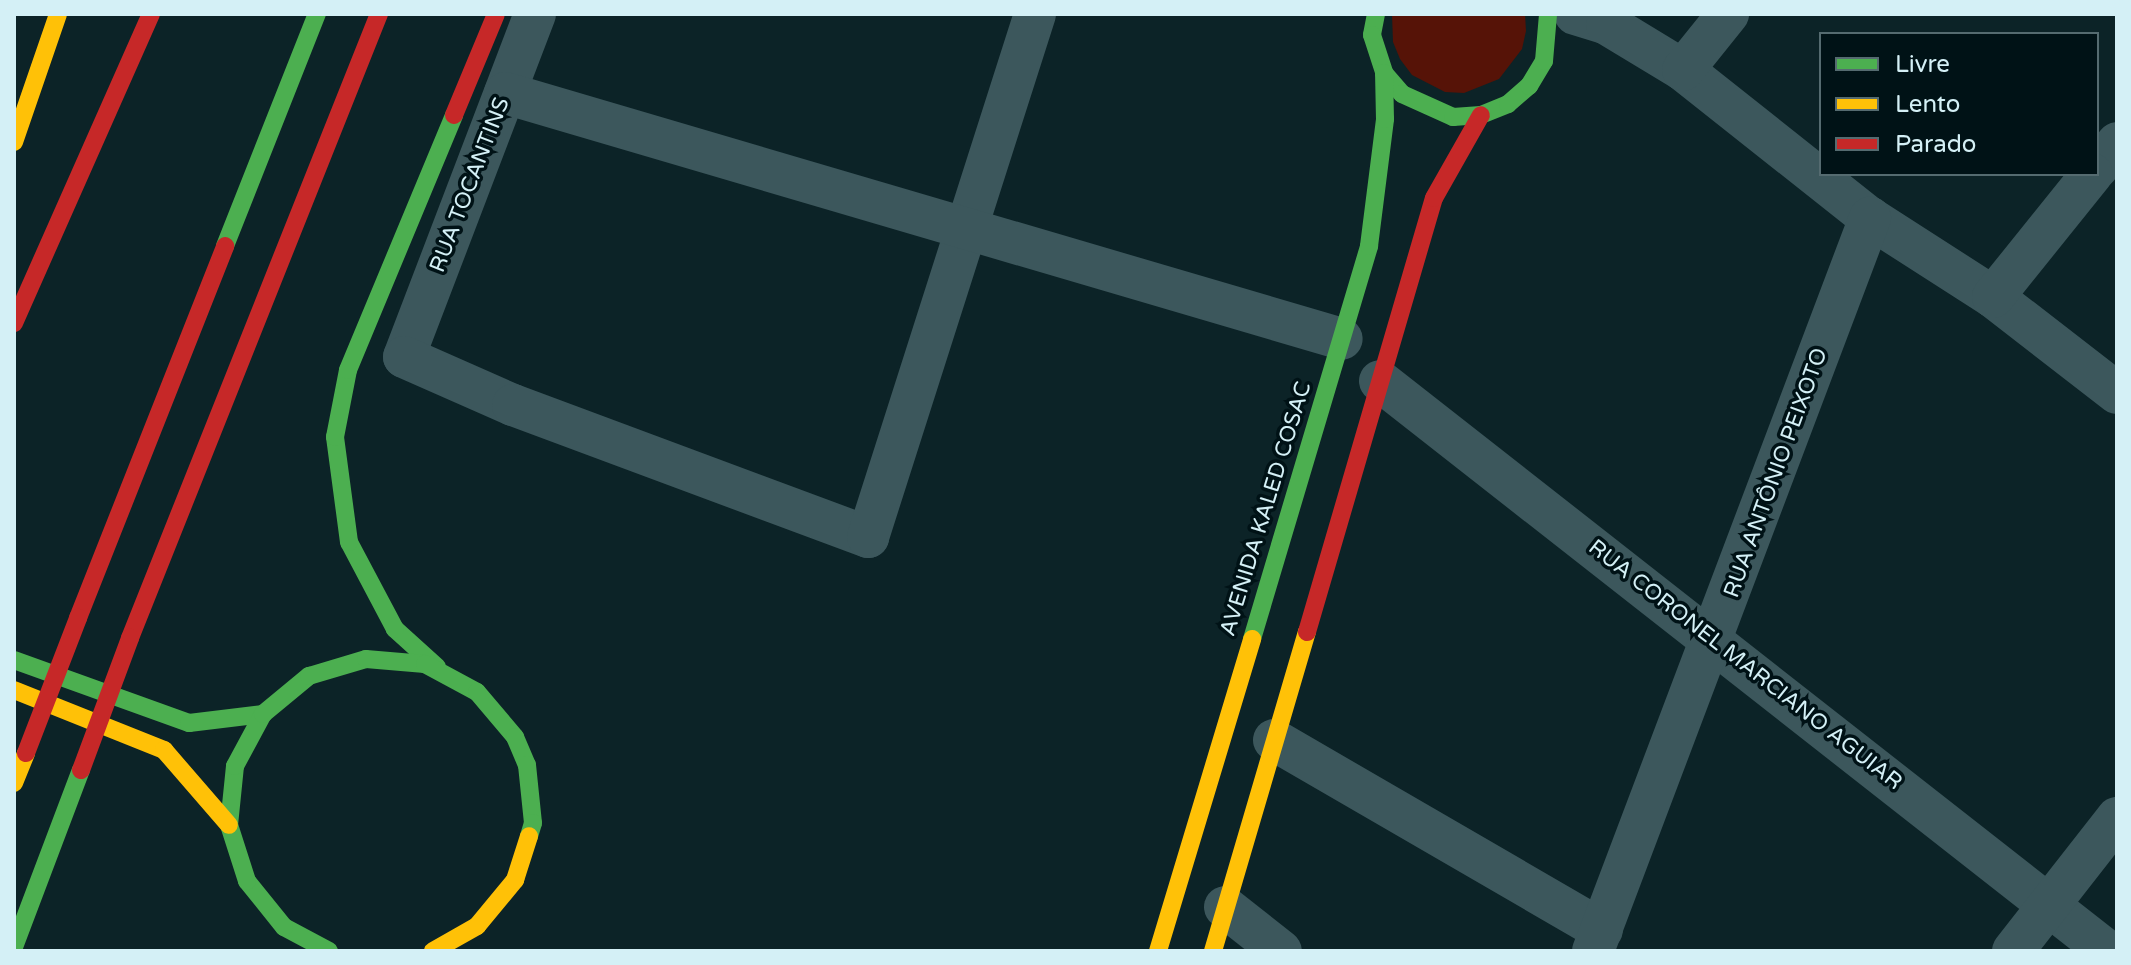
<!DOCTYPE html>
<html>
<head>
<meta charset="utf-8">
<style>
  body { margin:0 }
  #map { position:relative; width:2131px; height:965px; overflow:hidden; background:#0c2327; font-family:"Varela Round",sans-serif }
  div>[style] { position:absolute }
  .green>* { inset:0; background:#561307 }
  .street>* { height:42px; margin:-21px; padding:0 21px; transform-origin:21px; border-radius:21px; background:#3c575c }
  .fast>* { height:18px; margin:-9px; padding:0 9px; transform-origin:9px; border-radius:9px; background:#4caf50 }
  .slow>* { height:18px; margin:-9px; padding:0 9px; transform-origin:9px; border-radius:9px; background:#ffc107 }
  .jam>* { height:18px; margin:-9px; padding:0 9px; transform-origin:9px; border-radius:9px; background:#c62828 }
  .jam-bridge>* { height:18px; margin:-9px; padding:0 9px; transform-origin:9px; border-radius:9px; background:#c62828 }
  span { translate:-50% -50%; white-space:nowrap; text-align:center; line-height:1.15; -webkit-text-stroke:7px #001216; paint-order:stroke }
  .street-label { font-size:22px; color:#d4f0f6 }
  .frame { position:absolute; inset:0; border:16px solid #d4f0f6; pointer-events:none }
  .legend { position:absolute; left:1819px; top:32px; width:280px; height:144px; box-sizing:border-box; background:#001216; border:2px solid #556b70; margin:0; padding:10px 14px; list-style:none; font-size:24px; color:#d4f0f6 }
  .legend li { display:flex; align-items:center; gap:16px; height:40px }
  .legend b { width:40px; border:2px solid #556b70 }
</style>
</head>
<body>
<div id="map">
  <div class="green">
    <i style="clip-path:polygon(1392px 14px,1525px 14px,1526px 31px,1522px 49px,1499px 79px,1464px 93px,1445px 92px,1412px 75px,1400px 59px,1393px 42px)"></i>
  </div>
  <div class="street">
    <i style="left:535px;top:14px;width:367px;rotate:110.9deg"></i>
    <i style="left:404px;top:357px;width:119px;rotate:23.8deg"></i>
    <i style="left:513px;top:405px;width:379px;rotate:20.4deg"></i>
    <i style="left:868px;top:537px;width:549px;rotate:-72.29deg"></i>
    <i style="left:1575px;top:14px;width:34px;rotate:17deg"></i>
    <i style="left:1607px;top:24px;width:89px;rotate:31.2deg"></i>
    <i style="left:1683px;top:70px;width:238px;rotate:38.4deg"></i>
    <i style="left:1870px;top:218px;width:146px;rotate:32.7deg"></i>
    <i style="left:1993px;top:297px;width:157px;rotate:37.7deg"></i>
    <i style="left:1683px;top:70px;width:72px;rotate:-51.2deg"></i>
    <i style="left:505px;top:93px;width:872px;rotate:16.38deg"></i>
    <i style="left:2097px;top:168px;width:32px;rotate:-51deg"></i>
    <i style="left:1993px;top:297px;width:158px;rotate:-51.2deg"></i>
    <i style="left:1380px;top:381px;width:924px;rotate:38.1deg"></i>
    <i style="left:1274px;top:740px;width:379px;rotate:30.1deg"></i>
    <i style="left:1225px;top:907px;width:71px;rotate:38.2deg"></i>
    <i style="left:1593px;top:951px;width:784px;rotate:-69.3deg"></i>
    <i style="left:2013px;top:951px;width:169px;rotate:-52deg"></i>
  </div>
  <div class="fast">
    <i style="left:1376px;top:14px;width:21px;rotate:101deg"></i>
    <i style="left:1372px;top:35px;width:40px;rotate:72deg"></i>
    <i style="left:1384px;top:73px;width:28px;rotate:49deg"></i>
    <i style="left:1402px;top:94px;width:56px;rotate:24.3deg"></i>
    <i style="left:1453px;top:117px;width:28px;rotate:-4deg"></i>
    <i style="left:1481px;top:115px;width:29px;rotate:-22deg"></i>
    <i style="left:1508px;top:104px;width:28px;rotate:-41deg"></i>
    <i style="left:1529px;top:86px;width:29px;rotate:-59deg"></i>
    <i style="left:1544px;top:61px;width:47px;rotate:-85.1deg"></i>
    <i style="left:225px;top:246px;width:250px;rotate:-68.4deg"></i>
    <i style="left:1252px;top:639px;width:410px;rotate:-73.4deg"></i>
    <i style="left:1369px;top:246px;width:128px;rotate:-82.8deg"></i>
    <i style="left:1385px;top:119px;width:46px;rotate:-91.2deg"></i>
    <i style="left:14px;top:660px;width:186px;rotate:19.8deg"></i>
    <i style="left:189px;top:723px;width:75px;rotate:-6.9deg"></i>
    <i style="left:437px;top:667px;width:57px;rotate:-137.9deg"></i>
    <i style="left:395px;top:629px;width:98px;rotate:-117.9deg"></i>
    <i style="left:349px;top:542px;width:106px;rotate:-97.6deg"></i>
    <i style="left:335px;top:437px;width:68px;rotate:-79deg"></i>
    <i style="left:348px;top:370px;width:276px;rotate:-67.4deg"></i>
    <i style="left:14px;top:947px;width:189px;rotate:-69.3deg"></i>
    <i style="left:329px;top:951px;width:51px;rotate:-151.9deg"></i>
    <i style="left:284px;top:927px;width:59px;rotate:-128.8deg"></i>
    <i style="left:247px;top:881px;width:59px;rotate:-107.8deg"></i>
    <i style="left:229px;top:825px;width:59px;rotate:-84.2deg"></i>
    <i style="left:235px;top:766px;width:59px;rotate:-61.7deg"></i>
    <i style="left:263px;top:714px;width:60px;rotate:-39.6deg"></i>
    <i style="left:309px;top:676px;width:59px;rotate:-16.6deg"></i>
    <i style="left:366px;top:659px;width:59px;rotate:4.8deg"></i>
    <i style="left:425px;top:664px;width:59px;rotate:28.3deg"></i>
    <i style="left:477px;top:692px;width:59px;rotate:49.8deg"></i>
    <i style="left:515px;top:737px;width:30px;rotate:67deg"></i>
    <i style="left:527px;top:765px;width:58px;rotate:84.1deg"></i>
    <i style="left:533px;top:823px;width:14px;rotate:107deg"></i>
  </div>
  <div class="slow">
    <i style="left:14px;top:142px;width:135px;rotate:-71deg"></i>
    <i style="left:14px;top:690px;width:162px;rotate:21.8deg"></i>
    <i style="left:164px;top:750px;width:99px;rotate:49.1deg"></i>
    <i style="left:14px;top:783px;width:32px;rotate:-68deg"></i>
    <i style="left:433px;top:951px;width:51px;rotate:-29.6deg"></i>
    <i style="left:477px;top:926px;width:60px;rotate:-50.4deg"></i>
    <i style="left:515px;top:880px;width:46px;rotate:-72.3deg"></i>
    <i style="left:1158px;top:951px;width:326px;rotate:-73.2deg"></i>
    <i style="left:1213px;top:951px;width:333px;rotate:-73.6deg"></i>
  </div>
  <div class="jam">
    <i style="left:454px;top:115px;width:109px;rotate:-67.4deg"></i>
    <i style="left:14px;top:323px;width:338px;rotate:-66.1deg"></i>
    <i style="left:78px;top:618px;width:400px;rotate:-68.4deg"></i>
    <i style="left:1307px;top:632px;width:452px;rotate:-73.7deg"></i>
    <i style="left:1434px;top:198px;width:95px;rotate:-60.5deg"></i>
    <i style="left:130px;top:638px;width:672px;rotate:-68.25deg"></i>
  </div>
  <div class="jam-bridge">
    <i style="left:26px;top:753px;width:145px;rotate:-68.9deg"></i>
    <i style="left:81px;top:770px;width:141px;rotate:-69.6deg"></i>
  </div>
  <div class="street-label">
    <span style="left:470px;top:185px;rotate:-69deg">RUA TOCANTINS</span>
    <span style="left:1776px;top:473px;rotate:-70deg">RUA ANTÔNIO PEIXOTO</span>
    <span style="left:1266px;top:509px;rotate:-73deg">AVENIDA KALED COSAC</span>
    <span style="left:1745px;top:665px;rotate:38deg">RUA CORONEL MARCIANO AGUIAR</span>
  </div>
  <div class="frame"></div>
  <ul class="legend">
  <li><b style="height:10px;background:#4caf50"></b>Livre</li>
  <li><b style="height:10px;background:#ffc107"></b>Lento</li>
  <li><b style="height:10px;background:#c62828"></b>Parado</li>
  </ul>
</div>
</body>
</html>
